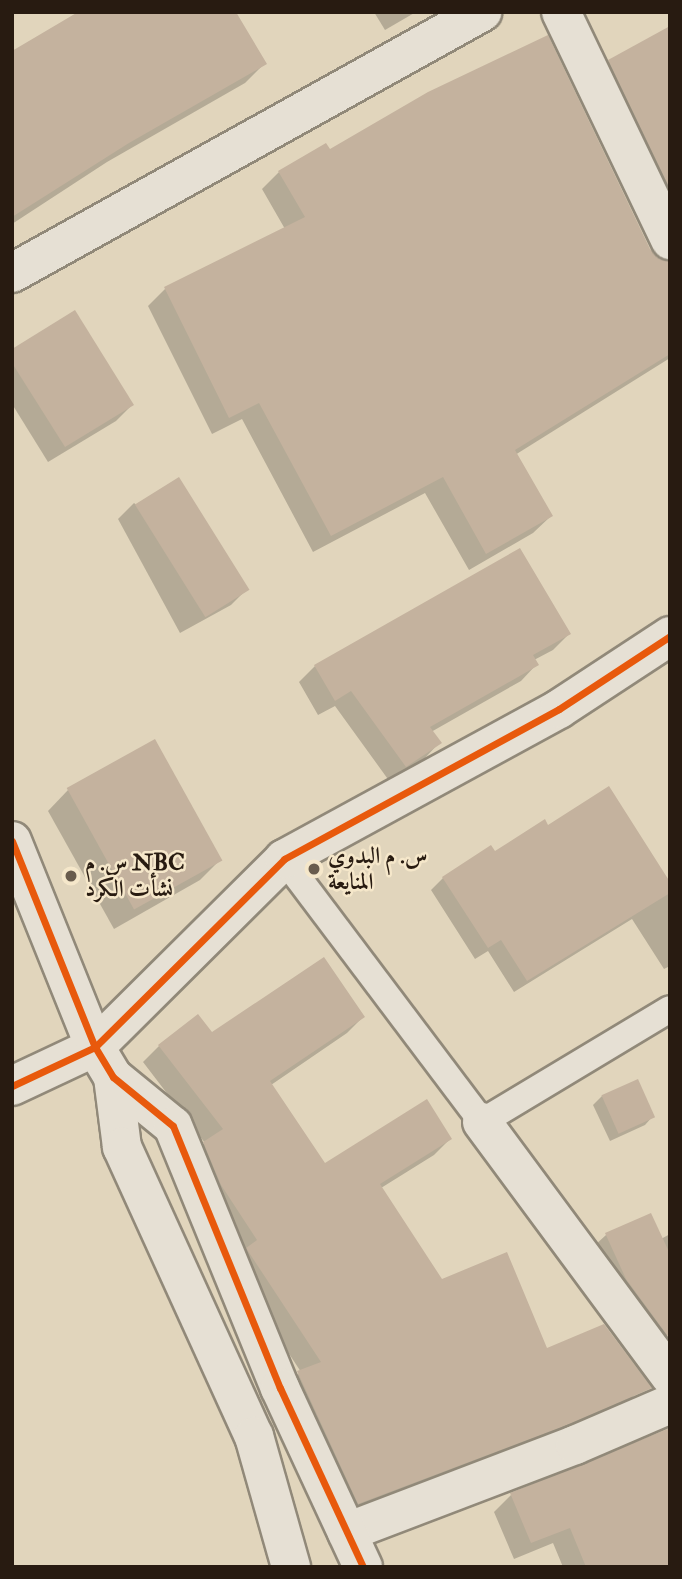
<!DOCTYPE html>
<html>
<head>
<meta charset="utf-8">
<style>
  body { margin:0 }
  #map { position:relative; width:682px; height:1579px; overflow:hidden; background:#e1d5bc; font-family:"IM FELL Double Pica",Amiri,serif }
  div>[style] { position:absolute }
  .shadow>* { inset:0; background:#0003 }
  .building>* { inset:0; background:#c4b29e; transform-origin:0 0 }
  .roads { filter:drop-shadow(2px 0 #918979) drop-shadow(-2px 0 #918979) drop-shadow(0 2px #918979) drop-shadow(0 -2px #918979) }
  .service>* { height:26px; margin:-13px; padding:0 13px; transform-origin:13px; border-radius:13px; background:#e6e0d4 }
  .minor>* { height:38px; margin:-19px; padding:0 19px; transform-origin:19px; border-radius:19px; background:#e6e0d4 }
  .tertiary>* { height:38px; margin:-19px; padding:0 19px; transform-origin:19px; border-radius:19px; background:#e6e0d4 }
  .cycleway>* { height:7px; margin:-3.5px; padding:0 3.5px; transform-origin:3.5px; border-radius:3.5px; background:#e8590c }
  .dots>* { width:19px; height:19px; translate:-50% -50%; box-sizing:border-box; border:4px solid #f5e7ca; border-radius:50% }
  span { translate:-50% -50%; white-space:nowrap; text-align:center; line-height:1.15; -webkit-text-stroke:5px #f5e7ca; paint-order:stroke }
  .poi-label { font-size:23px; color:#281b11; font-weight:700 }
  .left { translate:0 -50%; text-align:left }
  .frame { position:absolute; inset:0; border:14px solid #281b11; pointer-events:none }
</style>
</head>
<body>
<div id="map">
  <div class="shadow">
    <i style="clip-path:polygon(374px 12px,416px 12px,385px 30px)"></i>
    <i style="clip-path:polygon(670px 28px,670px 242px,592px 79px,609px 62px)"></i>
    <i style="clip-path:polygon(12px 51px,264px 64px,245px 83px,107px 162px,12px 224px)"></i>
    <i style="clip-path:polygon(329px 151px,649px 250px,656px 259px,670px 263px,670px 358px,515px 455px,551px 516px,533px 533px,469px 570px,425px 493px,313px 552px,242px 419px,212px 434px,148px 306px,165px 289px,285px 229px,262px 189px,279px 172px)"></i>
    <i style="clip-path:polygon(12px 351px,132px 405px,116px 421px,48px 462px,12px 404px)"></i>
    <i style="clip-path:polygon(134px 503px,247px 589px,231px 605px,180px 633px,118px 519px)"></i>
    <i style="clip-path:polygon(569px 634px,553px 650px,534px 660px,536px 665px,521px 681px,431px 732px,439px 743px,424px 759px,390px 782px,335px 706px,318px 715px,299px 682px,315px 666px)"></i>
    <i style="clip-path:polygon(68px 790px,221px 859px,200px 880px,114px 929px,48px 811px)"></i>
    <i style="clip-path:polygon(548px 827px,670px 884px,670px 966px,664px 969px,632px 919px,514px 992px,488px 951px,475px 959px,431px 890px,443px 878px)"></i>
    <i style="clip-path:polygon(363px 1017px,347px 1033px,271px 1085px,325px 1166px,450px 1139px,434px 1155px,381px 1188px,441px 1281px,546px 1351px,636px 1393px,620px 1410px,342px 1519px,282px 1389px,301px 1372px,231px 1265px,188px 1159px,205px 1143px,143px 1062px,159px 1046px,212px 1035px)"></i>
    <i style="clip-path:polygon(602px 1096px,653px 1116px,645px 1125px,610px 1141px,593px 1105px)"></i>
    <i style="clip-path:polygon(670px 1234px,670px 1334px,652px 1342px,594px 1246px,606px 1235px,661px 1239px)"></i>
    <i style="clip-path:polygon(655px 1436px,670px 1567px,563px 1567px,553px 1543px,514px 1559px,494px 1512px,511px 1495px)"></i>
  </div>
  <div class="building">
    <i style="clip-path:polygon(78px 12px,236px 12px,267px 64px,129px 143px,12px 217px,12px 51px)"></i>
    <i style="clip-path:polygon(670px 26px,670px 189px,608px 60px)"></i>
    <i style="clip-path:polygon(548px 35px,650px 249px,658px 258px,670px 262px,670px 354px,515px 450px,553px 516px,486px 554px,443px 477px,331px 536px,259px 403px,229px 418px,164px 287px,305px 217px,278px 171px,326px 143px,330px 149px,428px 92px)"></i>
    <i style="clip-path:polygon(75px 310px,134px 405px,65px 447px,12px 363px,12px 349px)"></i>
    <i style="left:179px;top:477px;width:133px;height:52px;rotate:58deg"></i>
    <i style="clip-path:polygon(520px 548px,571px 634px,533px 655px,539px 665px,430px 727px,442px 743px,406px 767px,351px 691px,335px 701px,314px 665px)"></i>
    <i style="left:155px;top:739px;width:139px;height:101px;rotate:61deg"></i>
    <i style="clip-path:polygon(609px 786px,670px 882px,670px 893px,527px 981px,501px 940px,488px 948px,442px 877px,491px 845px,495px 851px,545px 819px,548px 825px)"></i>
    <i style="clip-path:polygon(324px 957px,365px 1017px,270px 1081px,325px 1163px,427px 1099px,452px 1139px,380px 1184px,442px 1279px,507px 1252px,547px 1348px,604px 1324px,652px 1388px,567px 1425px,358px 1504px,297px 1371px,321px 1362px,246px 1248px,257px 1240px,221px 1185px,203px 1142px,223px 1129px,158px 1045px,198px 1014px,212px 1032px)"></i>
    <i style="left:638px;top:1079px;width:42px;height:40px;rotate:66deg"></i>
    <i style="clip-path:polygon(651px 1213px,670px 1254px,670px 1339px,626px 1279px,605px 1233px)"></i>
    <i style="clip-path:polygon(670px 1428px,670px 1567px,586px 1567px,570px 1528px,531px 1543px,510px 1493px)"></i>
  </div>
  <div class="roads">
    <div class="service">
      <i style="left:284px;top:859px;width:329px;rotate:53deg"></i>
      <i style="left:482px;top:1122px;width:219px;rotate:-31deg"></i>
    </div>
    <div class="minor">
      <i style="left:561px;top:12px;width:253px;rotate:64.4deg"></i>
      <i style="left:12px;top:273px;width:538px;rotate:-29.04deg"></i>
      <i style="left:12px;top:1086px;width:92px;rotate:-25.2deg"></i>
      <i style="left:95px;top:1047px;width:267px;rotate:-44.8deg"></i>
      <i style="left:284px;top:859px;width:313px;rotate:-28.6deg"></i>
      <i style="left:559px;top:709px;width:133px;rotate:-33.3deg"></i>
      <i style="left:482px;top:1122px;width:316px;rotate:53.5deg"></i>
      <i style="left:347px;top:1532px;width:244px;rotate:-20.9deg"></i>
      <i style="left:575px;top:1445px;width:103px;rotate:-23.3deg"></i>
    </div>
    <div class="tertiary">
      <i style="left:12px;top:841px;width:222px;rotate:68.1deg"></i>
      <i style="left:95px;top:1047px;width:35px;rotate:59deg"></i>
      <i style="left:113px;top:1077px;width:77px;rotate:39.2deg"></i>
      <i style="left:173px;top:1126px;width:283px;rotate:67.8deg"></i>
      <i style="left:280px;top:1388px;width:197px;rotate:65.1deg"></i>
      <i style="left:113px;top:1077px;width:71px;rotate:82.7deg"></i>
      <i style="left:122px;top:1147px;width:318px;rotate:65.5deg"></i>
      <i style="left:254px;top:1436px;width:136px;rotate:74.2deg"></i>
    </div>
  </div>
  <div class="cycleway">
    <i style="left:12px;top:841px;width:222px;rotate:68.1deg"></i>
    <i style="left:95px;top:1047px;width:35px;rotate:59deg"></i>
    <i style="left:113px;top:1077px;width:77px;rotate:39.2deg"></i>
    <i style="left:173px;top:1126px;width:283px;rotate:67.8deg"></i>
    <i style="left:280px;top:1388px;width:197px;rotate:65.1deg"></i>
    <i style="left:12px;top:1086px;width:92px;rotate:-25.2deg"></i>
    <i style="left:95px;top:1047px;width:267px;rotate:-44.8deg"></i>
    <i style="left:284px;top:859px;width:313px;rotate:-28.6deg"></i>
    <i style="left:559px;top:709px;width:133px;rotate:-33.3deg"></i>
  </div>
  <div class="dots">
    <i style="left:314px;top:869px;background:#695c4d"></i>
    <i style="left:71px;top:876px;background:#695c4d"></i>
  </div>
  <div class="poi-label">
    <span class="left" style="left:328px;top:869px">س. م البدوي<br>المنايعة</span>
    <span class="left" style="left:85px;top:876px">س. م NBC<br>نشأت الكرد</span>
  </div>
  <div class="frame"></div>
</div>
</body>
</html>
